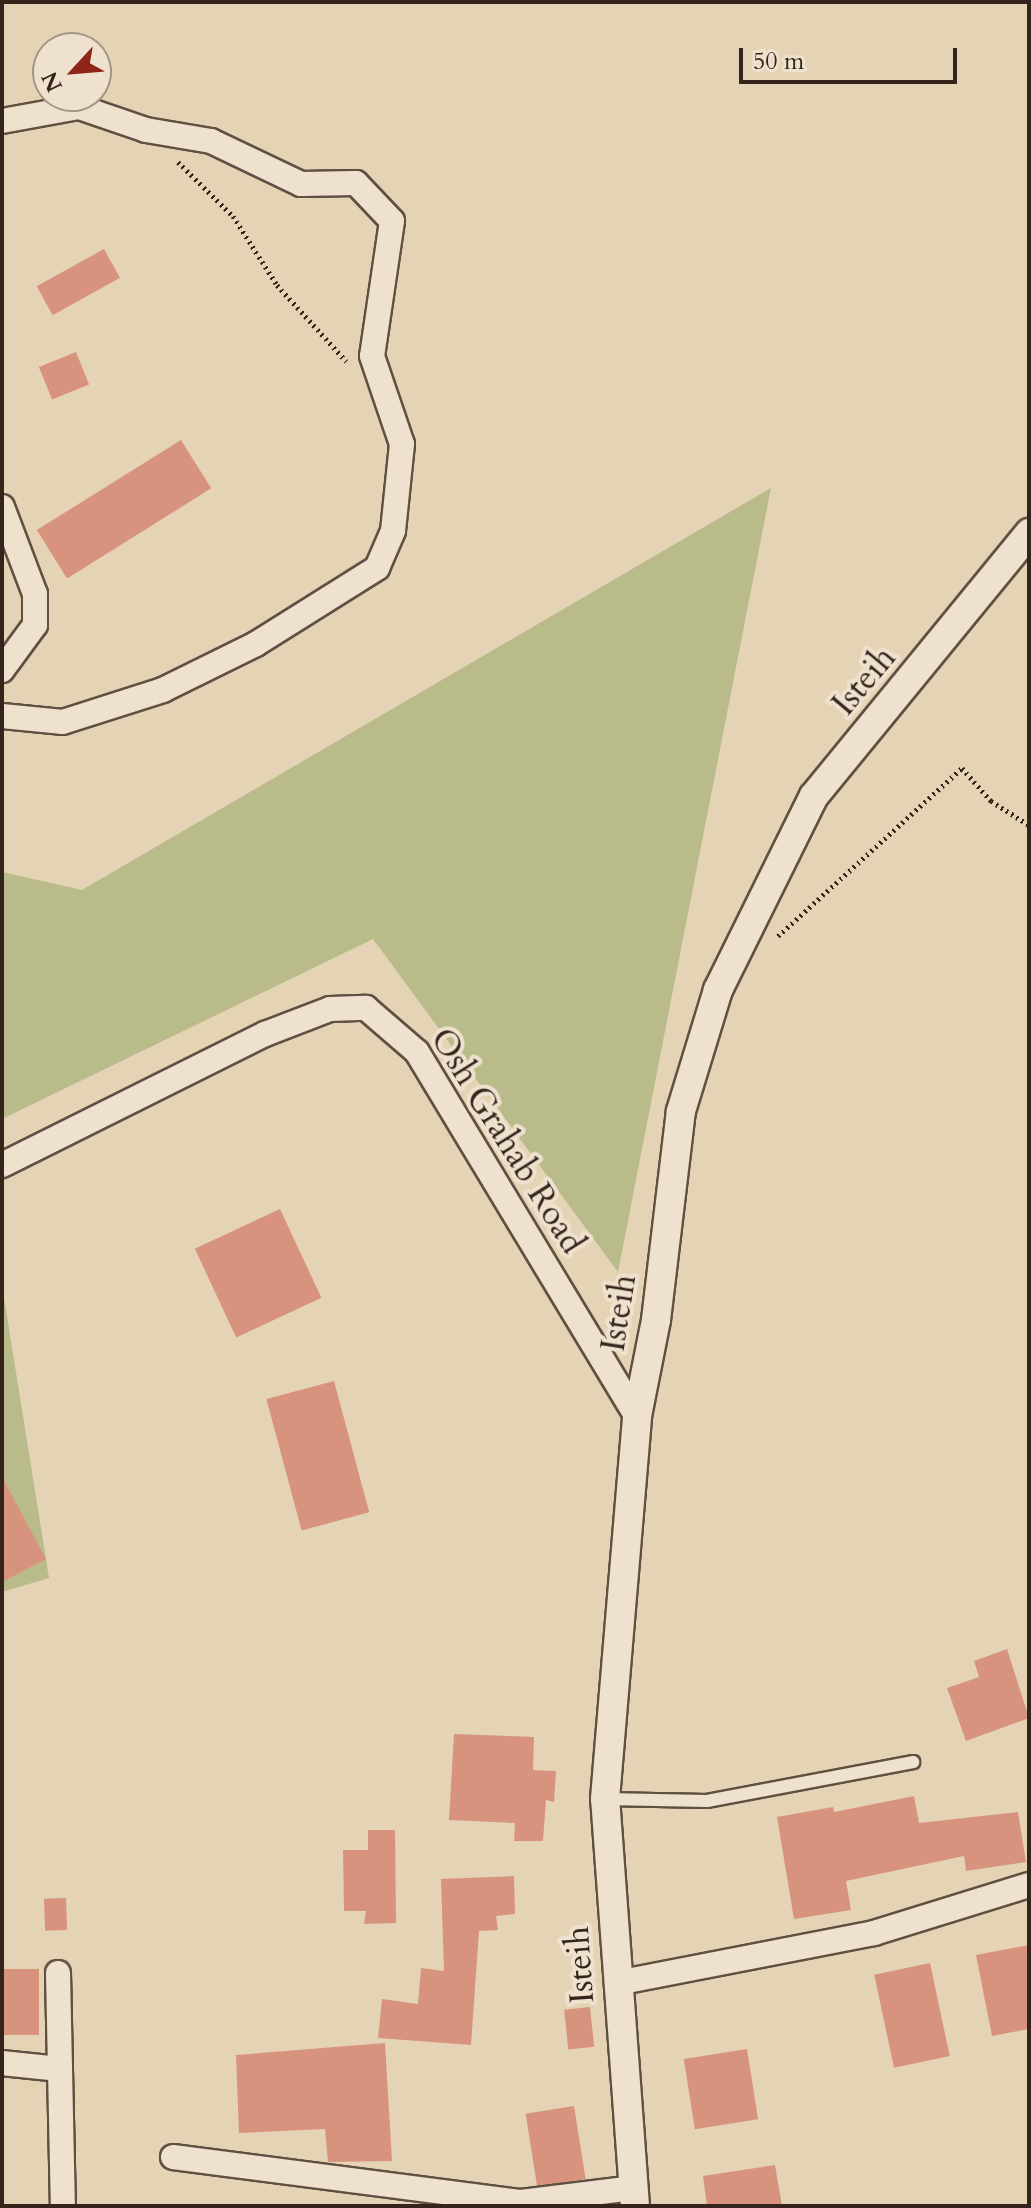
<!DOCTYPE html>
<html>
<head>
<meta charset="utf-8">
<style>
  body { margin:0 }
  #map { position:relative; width:1031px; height:2208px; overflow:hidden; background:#e5d3b5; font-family:Cardo,serif }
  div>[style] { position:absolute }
  .green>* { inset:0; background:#b9bb8b }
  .building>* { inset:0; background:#d8937f; transform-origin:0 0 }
  .path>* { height:5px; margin-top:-2.5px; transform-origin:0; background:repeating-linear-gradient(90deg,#34241b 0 2px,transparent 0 6px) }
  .roads { filter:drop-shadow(2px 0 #605042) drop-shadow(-2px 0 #605042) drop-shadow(0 2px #605042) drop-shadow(0 -2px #605042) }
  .service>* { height:12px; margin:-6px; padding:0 6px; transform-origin:6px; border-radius:6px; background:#eee2cf }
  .minor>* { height:24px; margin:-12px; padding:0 12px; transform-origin:12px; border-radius:12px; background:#eee2cf }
  .tertiary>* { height:28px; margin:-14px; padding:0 14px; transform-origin:14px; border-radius:14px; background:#eee2cf }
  span { translate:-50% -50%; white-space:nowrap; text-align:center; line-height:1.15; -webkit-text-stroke:8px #eee2cf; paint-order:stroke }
  .street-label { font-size:34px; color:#34241b }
  .frame { position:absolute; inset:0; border:4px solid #34241b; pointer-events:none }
  .north { position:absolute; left:32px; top:32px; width:80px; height:80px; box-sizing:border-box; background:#eee2cf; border:2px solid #a49687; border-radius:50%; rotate:244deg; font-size:22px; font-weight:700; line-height:32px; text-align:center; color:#34241b }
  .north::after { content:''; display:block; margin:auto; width:28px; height:36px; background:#8f2418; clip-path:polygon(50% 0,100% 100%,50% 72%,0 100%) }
  .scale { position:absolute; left:739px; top:48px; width:218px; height:36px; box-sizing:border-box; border:4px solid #34241b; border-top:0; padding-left:10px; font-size:24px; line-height:28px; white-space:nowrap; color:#34241b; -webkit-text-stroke:6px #eee2cf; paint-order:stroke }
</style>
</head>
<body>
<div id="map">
  <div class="green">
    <i style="clip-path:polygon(771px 488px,618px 1272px,373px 939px,2px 1119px,2px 872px,82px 890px)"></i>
    <i style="clip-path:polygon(2px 1285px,49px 1578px,2px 1592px)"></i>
  </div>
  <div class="building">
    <i style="left:104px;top:249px;width:33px;height:77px;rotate:61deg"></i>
    <i style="left:76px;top:352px;width:35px;height:40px;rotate:68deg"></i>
    <i style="left:181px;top:440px;width:57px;height:170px;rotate:58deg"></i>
    <i style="left:280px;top:1209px;width:98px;height:94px;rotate:65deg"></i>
    <i style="left:334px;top:1381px;width:136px;height:70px;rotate:75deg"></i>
    <i style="clip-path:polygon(2px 1477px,46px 1559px,2px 1582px)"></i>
    <i style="clip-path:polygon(1007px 1649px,1029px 1718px,966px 1741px,947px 1688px,979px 1677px,974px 1661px)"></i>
    <i style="clip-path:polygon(454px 1734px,534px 1737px,533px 1770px,556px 1771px,554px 1802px,546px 1800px,543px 1841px,514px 1841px,515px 1823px,449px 1820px)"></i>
    <i style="clip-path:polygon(914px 1796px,919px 1823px,1018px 1812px,1026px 1862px,966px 1871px,964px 1856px,846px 1881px,851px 1910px,794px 1919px,777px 1817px,833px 1807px,834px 1812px)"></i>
    <i style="clip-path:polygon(368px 1830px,395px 1830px,396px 1923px,364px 1924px,366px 1911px,344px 1911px,343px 1850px,368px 1850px)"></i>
    <i style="clip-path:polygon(514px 1876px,515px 1914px,496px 1916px,498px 1930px,479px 1931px,471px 2045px,378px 2038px,382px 1999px,418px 2004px,421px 1968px,444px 1971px,441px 1879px)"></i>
    <i style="left:66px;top:1898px;width:32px;height:22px;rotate:88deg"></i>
    <i style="clip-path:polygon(1029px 1945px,1029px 2029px,992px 2036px,976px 1955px)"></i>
    <i style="left:930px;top:1963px;width:95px;height:57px;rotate:78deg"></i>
    <i style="left:39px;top:1969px;width:66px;height:37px;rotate:90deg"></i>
    <i style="left:590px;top:2007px;width:40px;height:26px;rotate:84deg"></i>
    <i style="clip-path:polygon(385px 2043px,392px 2161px,328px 2162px,325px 2129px,239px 2133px,236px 2055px)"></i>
    <i style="left:747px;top:2049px;width:71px;height:64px;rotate:81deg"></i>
    <i style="left:574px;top:2106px;width:74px;height:49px;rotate:81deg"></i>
    <i style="clip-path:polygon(775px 2165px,782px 2206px,707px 2206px,703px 2176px)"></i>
  </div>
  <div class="path">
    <i style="left:178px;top:162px;width:77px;rotate:44.5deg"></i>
    <i style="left:233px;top:216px;width:82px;rotate:57.5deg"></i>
    <i style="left:277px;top:285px;width:103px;rotate:47.8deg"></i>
    <i style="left:778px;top:936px;width:249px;rotate:-42.4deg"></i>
    <i style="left:962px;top:768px;width:44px;rotate:48.7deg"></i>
    <i style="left:991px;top:801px;width:45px;rotate:32.3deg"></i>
  </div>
  <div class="roads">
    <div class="service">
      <i style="left:605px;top:1799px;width:102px;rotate:1.1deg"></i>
      <i style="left:707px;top:1801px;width:210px;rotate:-10.7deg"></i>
    </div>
    <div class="minor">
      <i style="left:2px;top:121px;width:78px;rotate:-10.3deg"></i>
      <i style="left:79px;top:107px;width:71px;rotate:18.9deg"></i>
      <i style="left:146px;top:130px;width:66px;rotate:9.6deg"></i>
      <i style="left:211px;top:141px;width:100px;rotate:25.5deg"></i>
      <i style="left:301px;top:184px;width:55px;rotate:-1deg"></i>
      <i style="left:356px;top:183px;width:52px;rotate:46.5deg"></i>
      <i style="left:392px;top:221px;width:136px;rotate:98.4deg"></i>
      <i style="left:372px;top:356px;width:93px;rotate:71.2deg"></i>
      <i style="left:402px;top:444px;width:87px;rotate:95.9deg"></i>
      <i style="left:393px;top:531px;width:40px;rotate:113.4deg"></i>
      <i style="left:377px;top:568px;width:143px;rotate:147.9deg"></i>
      <i style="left:256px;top:644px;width:104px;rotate:153.7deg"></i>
      <i style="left:163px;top:690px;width:105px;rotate:162.3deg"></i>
      <i style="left:63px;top:722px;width:61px;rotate:-174.4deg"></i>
      <i style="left:2px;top:507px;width:93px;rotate:69.2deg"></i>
      <i style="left:35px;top:594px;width:31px;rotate:90deg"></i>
      <i style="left:35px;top:625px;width:56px;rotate:126.3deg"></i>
      <i style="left:2px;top:1165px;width:294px;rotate:-26.5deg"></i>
      <i style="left:265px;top:1034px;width:70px;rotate:-21deg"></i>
      <i style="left:330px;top:1009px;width:36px;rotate:-2deg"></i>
      <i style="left:366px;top:1008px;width:67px;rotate:40.8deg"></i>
      <i style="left:417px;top:1052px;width:425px;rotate:58.9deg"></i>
      <i style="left:58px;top:1973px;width:233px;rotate:88.8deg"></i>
      <i style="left:617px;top:1983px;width:262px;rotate:-11deg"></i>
      <i style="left:874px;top:1933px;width:162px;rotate:-17.2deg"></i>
      <i style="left:2px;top:2063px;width:58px;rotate:5.9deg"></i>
      <i style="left:173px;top:2157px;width:351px;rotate:7.4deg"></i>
      <i style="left:521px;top:2202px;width:114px;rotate:-7.1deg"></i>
    </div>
    <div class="tertiary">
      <i style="left:635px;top:2206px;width:408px;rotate:-94.2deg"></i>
      <i style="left:605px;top:1799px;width:384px;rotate:-85.2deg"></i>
      <i style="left:637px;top:1416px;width:98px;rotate:-78.8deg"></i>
      <i style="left:656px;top:1320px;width:210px;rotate:-83.2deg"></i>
      <i style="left:681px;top:1111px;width:127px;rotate:-73deg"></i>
      <i style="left:718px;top:990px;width:216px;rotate:-63.7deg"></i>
      <i style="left:814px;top:796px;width:340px;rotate:-50.7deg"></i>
    </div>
  </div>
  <div class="street-label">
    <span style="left:864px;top:681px;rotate:-50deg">Isteih</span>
    <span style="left:507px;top:1141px;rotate:58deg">Osh Grahab Road</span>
    <span style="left:619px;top:1313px;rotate:-81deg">Isteih</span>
    <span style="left:580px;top:1965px;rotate:-94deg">Isteih</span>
  </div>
  <div class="frame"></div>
  <div class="north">N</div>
  <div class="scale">50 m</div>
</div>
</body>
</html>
